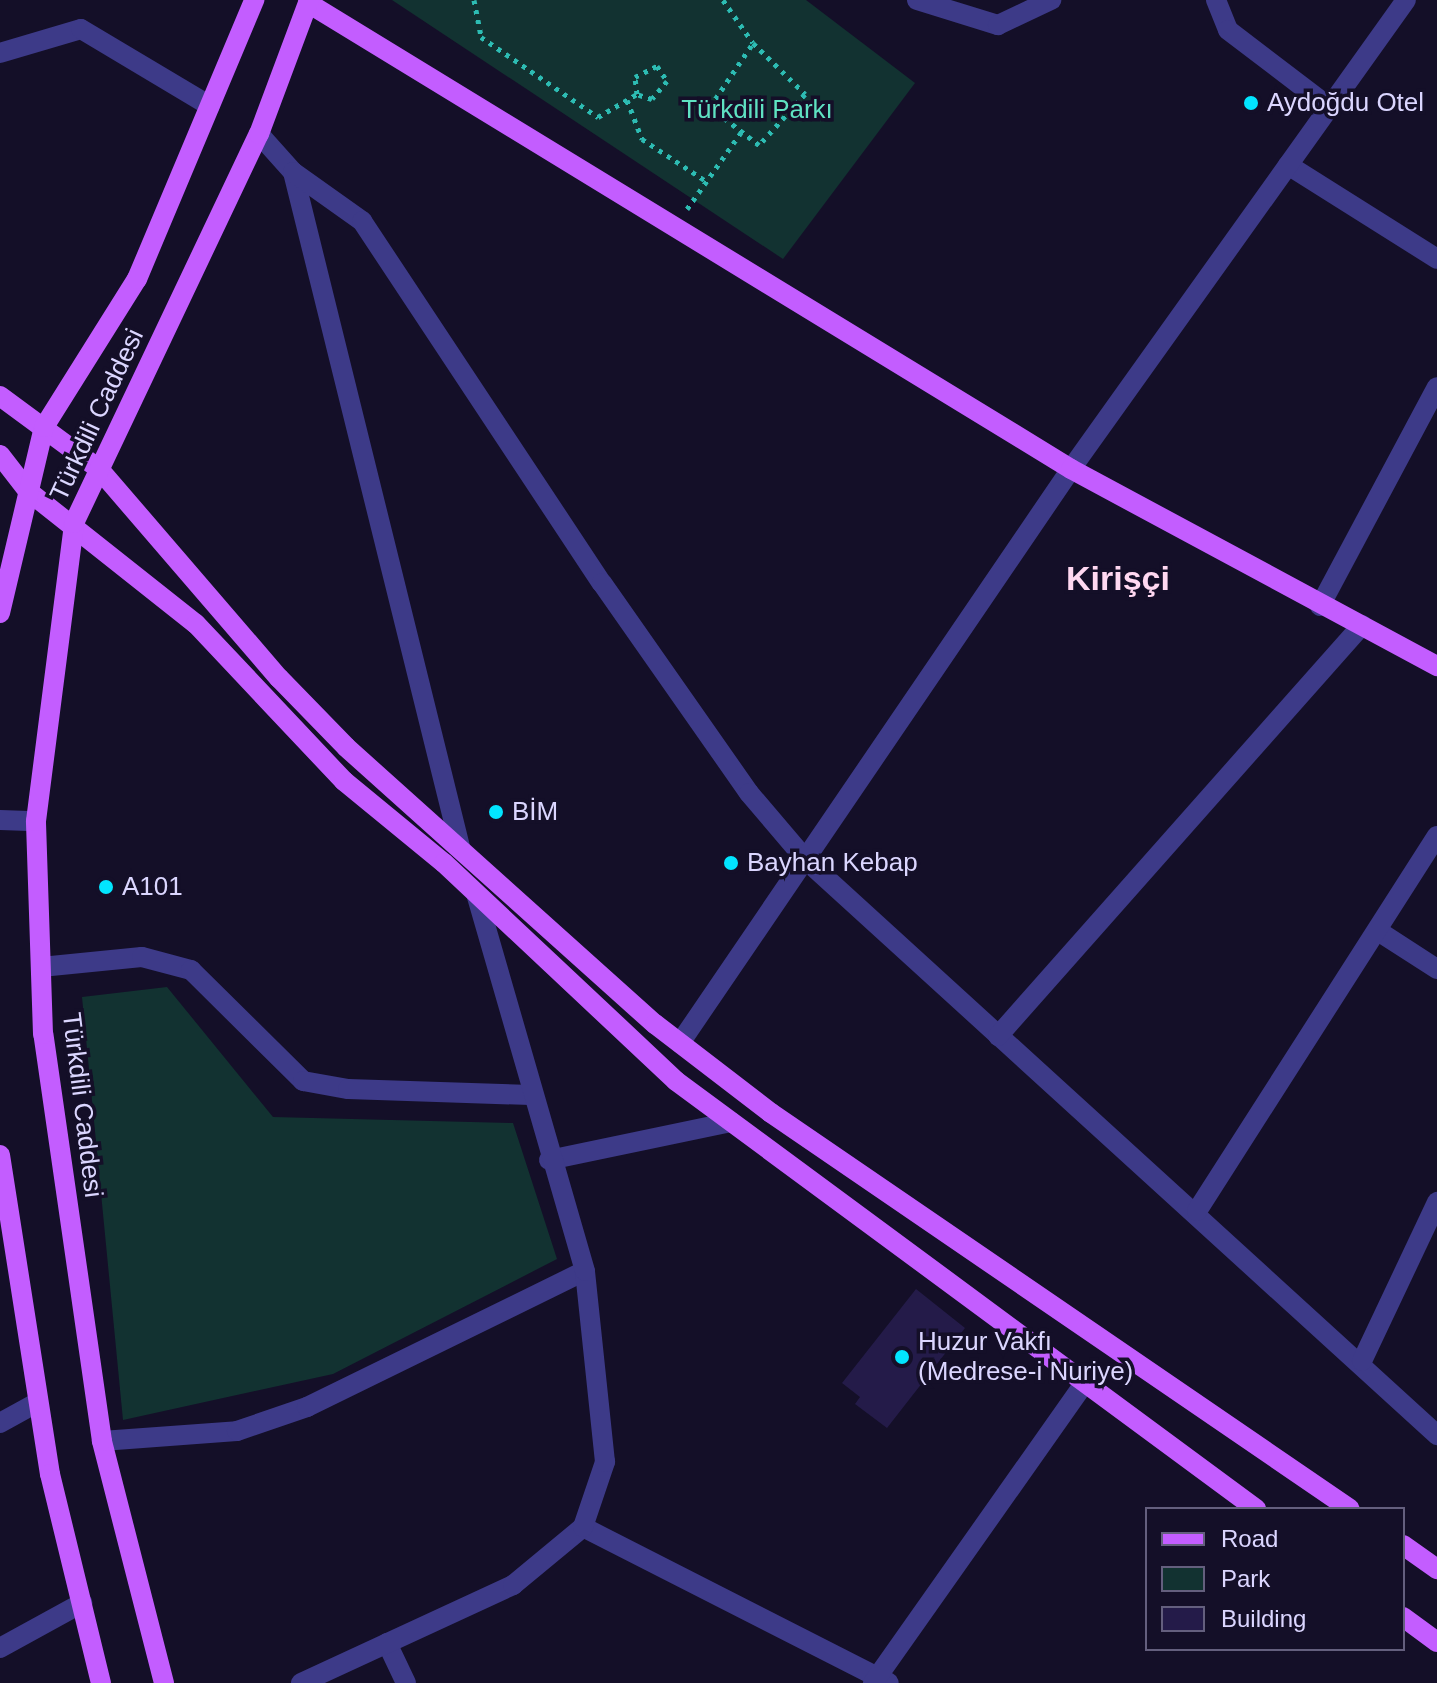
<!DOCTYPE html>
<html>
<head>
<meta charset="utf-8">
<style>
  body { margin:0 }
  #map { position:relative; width:1437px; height:1683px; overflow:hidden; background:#140f28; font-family:Arial,sans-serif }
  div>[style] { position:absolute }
  .green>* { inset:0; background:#123231 }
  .building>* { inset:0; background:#241b49 }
  .path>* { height:5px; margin-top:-2.5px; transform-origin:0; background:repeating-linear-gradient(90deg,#2dbcb3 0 4px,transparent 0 10px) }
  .minor>* { height:20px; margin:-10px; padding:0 10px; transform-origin:10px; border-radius:10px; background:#3d3a88 }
  .major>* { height:20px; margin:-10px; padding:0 10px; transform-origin:10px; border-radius:10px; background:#c35dff }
  .dots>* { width:22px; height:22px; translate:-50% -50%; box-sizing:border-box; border:4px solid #140f28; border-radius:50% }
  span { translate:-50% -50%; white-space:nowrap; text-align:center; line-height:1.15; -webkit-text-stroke:7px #140f28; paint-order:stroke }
  .poi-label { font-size:26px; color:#dbd6ff }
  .left { translate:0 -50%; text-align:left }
  .park-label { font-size:26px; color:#5fe2c2 }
  .street-label { font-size:26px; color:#dbd6ff }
  .district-label { font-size:34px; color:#ffd8f1; font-weight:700 }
  .legend { position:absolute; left:1145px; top:1507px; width:260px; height:144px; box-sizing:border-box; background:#140f28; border:2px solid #645f7e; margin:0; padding:10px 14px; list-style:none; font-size:24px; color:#dbd6ff }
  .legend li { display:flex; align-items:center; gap:16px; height:40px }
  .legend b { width:40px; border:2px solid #645f7e }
</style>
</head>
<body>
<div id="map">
  <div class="green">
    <i style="clip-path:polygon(392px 0,806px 0,915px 83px,783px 259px)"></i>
    <i style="clip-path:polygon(167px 987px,273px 1117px,513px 1123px,557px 1259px,333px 1374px,123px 1420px,82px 997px)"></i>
  </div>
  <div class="building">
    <i style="clip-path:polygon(916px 1289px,965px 1328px,887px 1428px,855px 1404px,860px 1397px,842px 1383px)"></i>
  </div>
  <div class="path">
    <i style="left:474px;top:0;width:38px;rotate:79deg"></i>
    <i style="left:481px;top:37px;width:142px;rotate:34.4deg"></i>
    <i style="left:598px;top:117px;width:45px;rotate:-30.5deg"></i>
    <i style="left:723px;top:0;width:52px;rotate:55.1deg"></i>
    <i style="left:753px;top:43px;width:73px;rotate:44.4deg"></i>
    <i style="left:805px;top:94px;width:69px;rotate:132deg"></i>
    <i style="left:759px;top:145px;width:62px;rotate:-142.2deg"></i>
    <i style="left:710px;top:107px;width:77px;rotate:-56.1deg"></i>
    <i style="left:657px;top:66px;width:18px;rotate:56deg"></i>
    <i style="left:667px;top:81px;width:23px;rotate:130deg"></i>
    <i style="left:652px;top:99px;width:16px;rotate:-162deg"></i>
    <i style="left:637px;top:94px;width:17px;rotate:-97deg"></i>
    <i style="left:635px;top:77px;width:25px;rotate:-27deg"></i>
    <i style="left:627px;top:100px;width:42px;rotate:69deg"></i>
    <i style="left:642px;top:139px;width:77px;rotate:33.3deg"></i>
    <i style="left:687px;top:209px;width:95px;rotate:-54.8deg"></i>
  </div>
  <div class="minor">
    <i style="left:917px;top:0;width:85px;rotate:17.2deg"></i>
    <i style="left:998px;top:25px;width:59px;rotate:-25.3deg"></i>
    <i style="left:1216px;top:0;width:32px;rotate:68deg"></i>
    <i style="left:1228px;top:30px;width:127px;rotate:37.3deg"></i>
    <i style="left:0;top:53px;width:84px;rotate:-16.5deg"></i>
    <i style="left:81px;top:29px;width:150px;rotate:30.8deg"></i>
    <i style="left:259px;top:134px;width:51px;rotate:48.2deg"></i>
    <i style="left:293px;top:172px;width:695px;rotate:76.1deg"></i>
    <i style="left:1288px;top:165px;width:176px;rotate:32.2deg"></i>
    <i style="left:293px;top:172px;width:85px;rotate:35.4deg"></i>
    <i style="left:362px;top:221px;width:434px;rotate:56.5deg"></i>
    <i style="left:602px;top:583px;width:256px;rotate:55deg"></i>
    <i style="left:749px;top:793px;width:88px;rotate:49.6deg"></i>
    <i style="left:806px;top:860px;width:854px;rotate:42.34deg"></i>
    <i style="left:1320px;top:606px;width:248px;rotate:-61.9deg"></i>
    <i style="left:0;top:820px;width:36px;rotate:2deg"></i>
    <i style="left:1378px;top:931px;width:70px;rotate:32.8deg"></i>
    <i style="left:41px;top:967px;width:101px;rotate:-5.7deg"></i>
    <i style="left:142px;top:957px;width:51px;rotate:14.9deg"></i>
    <i style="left:191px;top:970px;width:158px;rotate:44.7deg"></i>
    <i style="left:303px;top:1081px;width:46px;rotate:10.1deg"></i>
    <i style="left:348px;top:1089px;width:183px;rotate:1.9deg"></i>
    <i style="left:998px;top:1036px;width:549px;rotate:-48.47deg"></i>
    <i style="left:680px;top:1043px;width:695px;rotate:-55.74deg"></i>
    <i style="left:1071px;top:469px;width:576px;rotate:-54.46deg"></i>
    <i style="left:549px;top:1160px;width:186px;rotate:-11.8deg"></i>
    <i style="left:1197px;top:1211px;width:445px;rotate:-57.4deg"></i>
    <i style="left:1362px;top:1361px;width:176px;rotate:-64.7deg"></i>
    <i style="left:0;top:1423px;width:43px;rotate:-28.9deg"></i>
    <i style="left:102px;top:1441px;width:135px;rotate:-4.2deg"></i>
    <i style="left:237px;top:1431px;width:74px;rotate:-18.9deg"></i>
    <i style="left:307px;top:1407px;width:309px;rotate:-26.1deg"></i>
    <i style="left:583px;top:1527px;width:343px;rotate:27deg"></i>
    <i style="left:387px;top:1643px;width:44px;rotate:64.6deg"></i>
    <i style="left:0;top:1648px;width:94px;rotate:-28.8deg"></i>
    <i style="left:301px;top:1683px;width:234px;rotate:-24.8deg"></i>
    <i style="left:513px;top:1585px;width:91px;rotate:-39.6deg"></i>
    <i style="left:583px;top:1527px;width:69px;rotate:-71.3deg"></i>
    <i style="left:605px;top:1462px;width:192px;rotate:-96deg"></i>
    <i style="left:585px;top:1271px;width:393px;rotate:-106.1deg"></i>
    <i style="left:873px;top:1683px;width:367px;rotate:-54.8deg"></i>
  </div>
  <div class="major">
    <i style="left:308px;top:3px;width:894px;rotate:31.41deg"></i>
    <i style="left:1071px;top:469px;width:416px;rotate:28.3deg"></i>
    <i style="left:0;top:396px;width:123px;rotate:36.4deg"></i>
    <i style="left:99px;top:469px;width:276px;rotate:49.3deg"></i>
    <i style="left:279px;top:678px;width:96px;rotate:45.8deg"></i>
    <i style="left:346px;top:747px;width:415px;rotate:41.9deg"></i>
    <i style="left:655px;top:1024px;width:146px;rotate:37.5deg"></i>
    <i style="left:771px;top:1113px;width:701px;rotate:34.37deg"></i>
    <i style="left:0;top:455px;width:46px;rotate:52.1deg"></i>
    <i style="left:28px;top:491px;width:214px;rotate:38.4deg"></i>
    <i style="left:196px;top:624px;width:216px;rotate:46.7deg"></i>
    <i style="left:344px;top:781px;width:129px;rotate:39.4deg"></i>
    <i style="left:444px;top:863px;width:318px;rotate:43.2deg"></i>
    <i style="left:676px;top:1081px;width:721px;rotate:36.42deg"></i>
    <i style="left:0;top:613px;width:191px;rotate:-76.7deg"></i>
    <i style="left:44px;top:427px;width:175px;rotate:-57.9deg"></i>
    <i style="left:137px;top:279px;width:303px;rotate:-67.2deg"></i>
    <i style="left:0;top:1155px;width:323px;rotate:81.1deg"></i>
    <i style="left:50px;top:1474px;width:215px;rotate:76.3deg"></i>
    <i style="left:1403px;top:1545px;width:42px;rotate:35.2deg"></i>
    <i style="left:1403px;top:1617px;width:42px;rotate:36.3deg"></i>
    <i style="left:164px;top:1683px;width:250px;rotate:-104.4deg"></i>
    <i style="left:102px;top:1441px;width:411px;rotate:-98.2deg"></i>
    <i style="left:43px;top:1034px;width:213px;rotate:-91.9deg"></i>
    <i style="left:36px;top:821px;width:300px;rotate:-82.7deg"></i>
    <i style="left:74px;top:523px;width:431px;rotate:-64.6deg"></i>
    <i style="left:259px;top:134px;width:143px;rotate:-69.5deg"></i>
  </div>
  <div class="dots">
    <i style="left:1251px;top:103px;background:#02e5ff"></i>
    <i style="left:496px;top:812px;background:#02e5ff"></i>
    <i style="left:731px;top:863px;background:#02e5ff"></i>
    <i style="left:106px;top:887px;background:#02e5ff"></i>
    <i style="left:902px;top:1357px;background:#02e5ff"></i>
  </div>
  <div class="poi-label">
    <span class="left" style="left:1267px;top:103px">Aydoğdu Otel</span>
    <span class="left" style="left:512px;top:812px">BİM</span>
    <span class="left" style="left:747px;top:863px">Bayhan Kebap</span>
    <span class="left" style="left:122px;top:887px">A101</span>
    <span class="left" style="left:918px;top:1357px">Huzur Vakfı<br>(Medrese-i Nuriye)</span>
  </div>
  <div class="park-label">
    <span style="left:757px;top:110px">Türkdili Parkı</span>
  </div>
  <div class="street-label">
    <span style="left:97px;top:415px;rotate:-65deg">Türkdili Caddesi</span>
    <span style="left:82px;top:1105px;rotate:83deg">Türkdili Caddesi</span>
  </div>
  <div class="district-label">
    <span style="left:1118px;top:579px">Kirişçi</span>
  </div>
  <ul class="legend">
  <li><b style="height:10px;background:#c35dff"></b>Road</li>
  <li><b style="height:22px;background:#123231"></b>Park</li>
  <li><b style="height:22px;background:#241b49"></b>Building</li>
  </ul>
</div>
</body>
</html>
